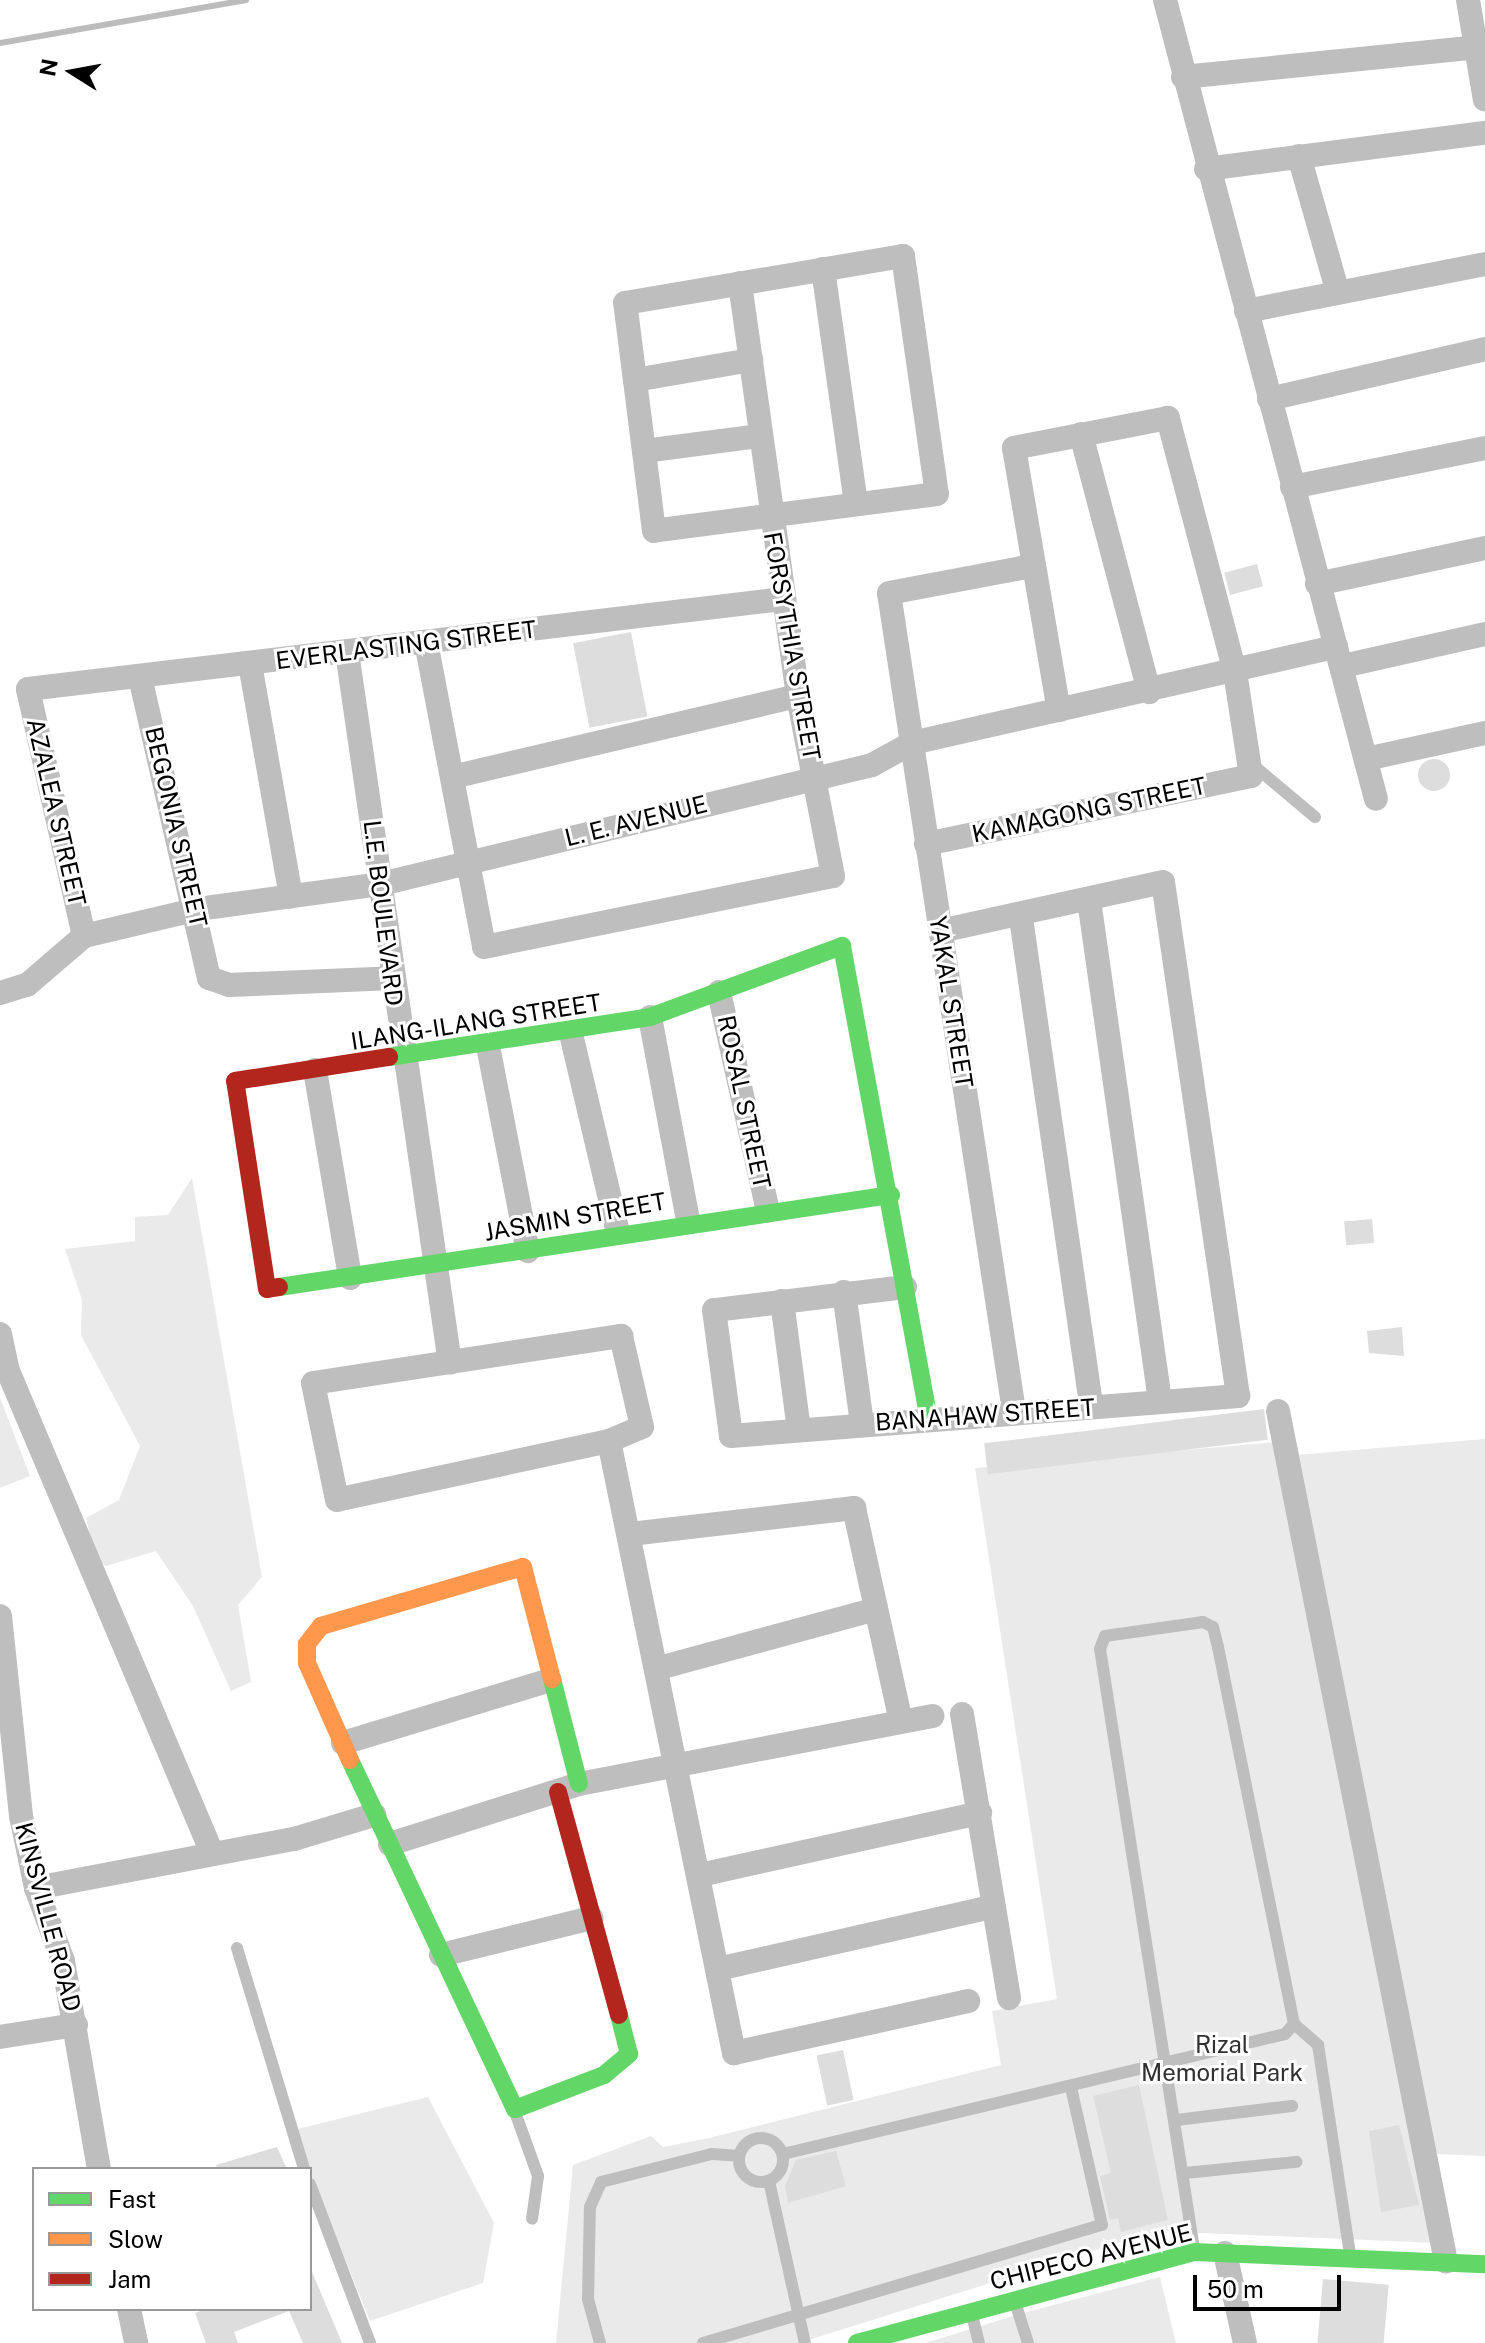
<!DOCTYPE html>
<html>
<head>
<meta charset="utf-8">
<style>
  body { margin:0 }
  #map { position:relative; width:1485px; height:2343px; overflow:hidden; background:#fff; font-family:"Public Sans",sans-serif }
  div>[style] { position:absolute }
  .green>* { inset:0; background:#eaeaea }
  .stream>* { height:6px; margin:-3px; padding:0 3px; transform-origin:3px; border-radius:3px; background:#bcbcbc }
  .building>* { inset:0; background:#ddd; transform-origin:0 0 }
  .round { border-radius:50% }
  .lane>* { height:12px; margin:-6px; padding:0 6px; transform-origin:6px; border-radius:6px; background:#bebebe }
  .lane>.ring { margin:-6px; padding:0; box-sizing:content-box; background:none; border:12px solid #bebebe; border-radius:50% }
  .street>* { height:24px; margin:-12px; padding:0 12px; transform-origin:12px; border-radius:12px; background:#bebebe }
  .fast>* { height:18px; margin:-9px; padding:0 9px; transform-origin:9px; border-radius:9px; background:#63d668 }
  .slow>* { height:18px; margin:-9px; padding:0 9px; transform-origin:9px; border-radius:9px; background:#ff974d }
  .jam>* { height:18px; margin:-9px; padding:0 9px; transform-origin:9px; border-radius:9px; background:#b3261e }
  span { translate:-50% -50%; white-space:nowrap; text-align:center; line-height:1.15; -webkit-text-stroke:6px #fff; paint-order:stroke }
  .street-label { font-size:24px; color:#000 }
  .park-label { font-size:24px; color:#303030 }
  .legend { position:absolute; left:32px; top:2167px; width:280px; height:144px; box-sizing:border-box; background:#fff; border:2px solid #999; margin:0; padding:10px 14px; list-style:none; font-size:24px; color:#000 }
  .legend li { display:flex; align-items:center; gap:16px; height:40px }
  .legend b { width:40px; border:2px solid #999 }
  .north { position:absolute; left:32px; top:32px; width:80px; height:80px; -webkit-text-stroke:6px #fff; paint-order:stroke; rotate:281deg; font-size:22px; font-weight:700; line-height:32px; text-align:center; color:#000 }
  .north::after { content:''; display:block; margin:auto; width:28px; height:36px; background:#000; clip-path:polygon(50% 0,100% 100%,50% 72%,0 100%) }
  .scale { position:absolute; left:1193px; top:2275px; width:148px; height:36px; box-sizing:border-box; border:4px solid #000; border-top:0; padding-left:10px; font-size:24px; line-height:28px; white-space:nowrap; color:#000; -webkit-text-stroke:6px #fff; paint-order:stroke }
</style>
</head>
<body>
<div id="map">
  <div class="green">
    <i style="clip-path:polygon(192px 1178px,262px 1577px,238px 1605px,251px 1682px,231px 1691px,193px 1606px,156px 1551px,106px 1566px,96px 1559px,86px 1518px,119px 1500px,140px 1446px,81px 1335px,82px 1300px,65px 1249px,135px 1241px,135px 1217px,168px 1215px)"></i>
    <i style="clip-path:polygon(0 1398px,30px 1476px,0 1488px)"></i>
    <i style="clip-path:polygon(1485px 1439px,1485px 2156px,1434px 2154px,1296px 1455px)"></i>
    <i style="clip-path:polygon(1278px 1442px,1437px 2243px,1156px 2231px,799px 2343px,556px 2343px,573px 2165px,651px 2136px,663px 2147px,709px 2138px,1001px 2065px,992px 2011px,1057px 1999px,975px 1468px)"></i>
    <i style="clip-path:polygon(428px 2097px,494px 2223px,483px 2283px,370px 2321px,293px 2130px)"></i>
    <i style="clip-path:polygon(1160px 2277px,1176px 2343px,925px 2343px,1023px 2313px)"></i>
  </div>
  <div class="stream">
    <i style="left:0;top:43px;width:250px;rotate:-9.9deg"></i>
  </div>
  <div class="building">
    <i style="left:1257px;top:564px;width:23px;height:34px;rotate:75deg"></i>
    <i style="left:631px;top:632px;width:86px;height:59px;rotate:79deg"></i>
    <i class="round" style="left:1418px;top:759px;width:32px;height:32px"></i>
    <i style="left:1372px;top:1219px;width:24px;height:28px;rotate:85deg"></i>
    <i style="clip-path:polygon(1402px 1327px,1404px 1356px,1369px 1353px,1367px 1331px)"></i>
    <i style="left:1264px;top:1409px;width:31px;height:282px;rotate:83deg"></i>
    <i style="left:843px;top:2050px;width:51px;height:27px;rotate:78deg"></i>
    <i style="clip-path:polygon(1139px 2085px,1168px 2220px,1121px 2232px,1118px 2218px,1110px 2220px,1100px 2176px,1111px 2173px,1093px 2096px)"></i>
    <i style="clip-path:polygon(1399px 2125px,1419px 2205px,1381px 2212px,1369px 2131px)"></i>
    <i style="clip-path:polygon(277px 2147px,287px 2169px,217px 2169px,216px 2165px)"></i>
    <i style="clip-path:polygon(836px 2151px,846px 2186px,788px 2203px,785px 2186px,796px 2160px)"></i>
    <i style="clip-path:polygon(310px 2267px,342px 2343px,303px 2343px,289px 2311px,234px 2332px,238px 2343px,206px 2343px,195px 2313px,206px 2309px,310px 2309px)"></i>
    <i style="left:1323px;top:2279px;width:66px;height:64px;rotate:5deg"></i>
  </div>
  <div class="lane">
    <i style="left:1253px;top:765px;width:81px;rotate:40deg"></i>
    <i style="left:237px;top:1948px;width:231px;rotate:73.1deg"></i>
    <i style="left:515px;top:2112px;width:68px;rotate:70.2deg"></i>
    <i style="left:538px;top:2176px;width:43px;rotate:97.9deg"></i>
    <i style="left:1176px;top:2120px;width:117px;rotate:-6.9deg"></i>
    <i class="ring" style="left:739px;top:2138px;width:32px;height:32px"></i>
    <i style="left:783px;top:2154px;width:516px;rotate:-13.44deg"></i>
    <i style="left:1285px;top:2034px;width:13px;rotate:-48deg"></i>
    <i style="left:1185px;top:2173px;width:112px;rotate:-5.7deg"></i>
    <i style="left:769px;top:2181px;width:166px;rotate:77.5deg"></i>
    <i style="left:310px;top:2184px;width:170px;rotate:69.3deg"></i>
    <i style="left:1194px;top:2249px;width:607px;rotate:-98.9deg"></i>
    <i style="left:1100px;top:1649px;width:14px;rotate:-69deg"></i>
    <i style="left:1105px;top:1636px;width:99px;rotate:-8.1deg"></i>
    <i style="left:1203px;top:1622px;width:11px;rotate:27deg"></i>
    <i style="left:1213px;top:1627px;width:21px;rotate:76deg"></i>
    <i style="left:1218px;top:1647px;width:385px;rotate:78.6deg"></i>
    <i style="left:1294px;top:2024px;width:32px;rotate:41deg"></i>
    <i style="left:1318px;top:2045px;width:212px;rotate:81.3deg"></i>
    <i style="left:1015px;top:2302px;width:43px;rotate:72.4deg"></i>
    <i style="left:972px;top:2315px;width:29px;rotate:76deg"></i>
    <i style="left:600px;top:2343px;width:46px;rotate:-105.3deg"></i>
    <i style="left:588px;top:2299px;width:92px;rotate:-88.8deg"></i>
    <i style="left:590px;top:2207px;width:27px;rotate:-66deg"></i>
    <i style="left:601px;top:2182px;width:114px;rotate:-14.2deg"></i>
    <i style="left:712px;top:2154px;width:27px;rotate:4deg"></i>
    <i style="left:703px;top:2343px;width:416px;rotate:-16.5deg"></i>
    <i style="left:1102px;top:2225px;width:141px;rotate:-102.7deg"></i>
  </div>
  <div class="street">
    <i style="left:1165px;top:0;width:826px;rotate:75.21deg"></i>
    <i style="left:1468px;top:0;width:101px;rotate:80.4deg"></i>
    <i style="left:1183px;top:77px;width:295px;rotate:-5.8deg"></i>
    <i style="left:1299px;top:156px;width:138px;rotate:74.1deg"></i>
    <i style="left:1206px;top:169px;width:281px;rotate:-7.4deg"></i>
    <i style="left:903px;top:256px;width:240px;rotate:81.9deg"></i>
    <i style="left:937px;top:494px;width:285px;rotate:172.6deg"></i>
    <i style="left:654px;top:531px;width:230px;rotate:-97.2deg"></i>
    <i style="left:625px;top:303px;width:282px;rotate:-9.6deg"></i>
    <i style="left:823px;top:269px;width:237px;rotate:82deg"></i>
    <i style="left:1246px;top:311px;width:244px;rotate:-11.1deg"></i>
    <i style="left:635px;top:380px;width:118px;rotate:-9.8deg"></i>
    <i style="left:1269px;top:399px;width:222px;rotate:-13deg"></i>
    <i style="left:1081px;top:434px;width:267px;rotate:75.2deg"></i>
    <i style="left:644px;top:451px;width:117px;rotate:-7.4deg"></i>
    <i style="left:1292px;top:487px;width:197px;rotate:-11.4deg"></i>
    <i style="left:1317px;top:584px;width:172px;rotate:-12.1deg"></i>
    <i style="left:426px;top:642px;width:310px;rotate:79.2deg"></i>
    <i style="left:484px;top:947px;width:356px;rotate:-11.5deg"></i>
    <i style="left:833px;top:876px;width:183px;rotate:-101deg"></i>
    <i style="left:798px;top:696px;width:417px;rotate:-98deg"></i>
    <i style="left:347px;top:652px;width:718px;rotate:81.76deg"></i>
    <i style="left:250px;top:664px;width:236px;rotate:80deg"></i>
    <i style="left:1343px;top:666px;width:146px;rotate:-12.7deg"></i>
    <i style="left:140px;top:677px;width:309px;rotate:77.1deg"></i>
    <i style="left:209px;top:978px;width:21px;rotate:19deg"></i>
    <i style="left:229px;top:985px;width:164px;rotate:-2.4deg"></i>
    <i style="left:1366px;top:759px;width:122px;rotate:-12.3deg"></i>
    <i style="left:452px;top:777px;width:355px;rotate:-13.2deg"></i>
    <i style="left:926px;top:844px;width:332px;rotate:-11.8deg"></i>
    <i style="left:1251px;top:776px;width:105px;rotate:-98.7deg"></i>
    <i style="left:1235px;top:672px;width:263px;rotate:-104.8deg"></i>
    <i style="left:1168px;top:418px;width:157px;rotate:169deg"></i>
    <i style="left:1014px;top:448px;width:266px;rotate:80.3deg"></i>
    <i style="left:1089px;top:900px;width:506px;rotate:81.93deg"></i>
    <i style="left:1021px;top:918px;width:493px;rotate:81.8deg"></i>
    <i style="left:84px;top:936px;width:253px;rotate:-102.8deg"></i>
    <i style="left:28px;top:689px;width:760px;rotate:-6.8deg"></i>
    <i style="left:719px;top:992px;width:224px;rotate:77.4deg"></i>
    <i style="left:0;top:993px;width:28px;rotate:-17deg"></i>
    <i style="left:27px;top:985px;width:75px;rotate:-40.7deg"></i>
    <i style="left:84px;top:936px;width:117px;rotate:-13.3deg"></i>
    <i style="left:198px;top:909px;width:185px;rotate:-7.8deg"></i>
    <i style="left:381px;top:884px;width:505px;rotate:-13.62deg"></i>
    <i style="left:872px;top:765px;width:46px;rotate:-28.8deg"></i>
    <i style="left:912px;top:743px;width:435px;rotate:-12.8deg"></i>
    <i style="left:650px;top:1017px;width:208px;rotate:79.4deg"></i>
    <i style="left:571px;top:1034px;width:204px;rotate:76.7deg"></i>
    <i style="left:488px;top:1046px;width:209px;rotate:79deg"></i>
    <i style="left:315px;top:1070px;width:211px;rotate:80.4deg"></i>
    <i style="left:905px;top:1287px;width:192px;rotate:173.1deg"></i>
    <i style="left:714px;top:1310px;width:127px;rotate:82.3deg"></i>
    <i style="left:731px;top:1436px;width:509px;rotate:-4.51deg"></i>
    <i style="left:1238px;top:1396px;width:519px;rotate:-98.3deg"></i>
    <i style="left:1163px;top:882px;width:228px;rotate:167.6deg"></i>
    <i style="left:844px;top:1292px;width:133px;rotate:82.2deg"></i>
    <i style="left:782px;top:1301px;width:130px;rotate:82.5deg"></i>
    <i style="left:0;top:1334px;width:38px;rotate:78deg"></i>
    <i style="left:8px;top:1371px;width:523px;rotate:67.06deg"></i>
    <i style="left:621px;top:1336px;width:93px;rotate:77deg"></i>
    <i style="left:642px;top:1427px;width:36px;rotate:157deg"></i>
    <i style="left:609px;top:1441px;width:278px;rotate:167.8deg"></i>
    <i style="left:337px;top:1500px;width:119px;rotate:-101.6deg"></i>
    <i style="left:313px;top:1383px;width:312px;rotate:-8.7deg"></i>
    <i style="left:1014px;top:1411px;width:827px;rotate:-98.69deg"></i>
    <i style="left:889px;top:593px;width:146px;rotate:-10.7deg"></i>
    <i style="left:1278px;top:1411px;width:867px;rotate:78.83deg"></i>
    <i style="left:609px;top:1441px;width:625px;rotate:78.46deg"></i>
    <i style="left:734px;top:2053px;width:240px;rotate:-12.5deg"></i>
    <i style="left:630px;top:1534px;width:226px;rotate:-6.6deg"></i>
    <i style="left:854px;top:1508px;width:214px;rotate:77.6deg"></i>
    <i style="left:0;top:1616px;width:201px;rotate:84deg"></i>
    <i style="left:21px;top:1816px;width:74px;rotate:78.2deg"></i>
    <i style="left:36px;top:1888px;width:78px;rotate:69.7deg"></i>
    <i style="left:63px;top:1961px;width:211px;rotate:80.2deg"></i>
    <i style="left:659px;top:1668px;width:225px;rotate:-15.2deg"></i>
    <i style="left:962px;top:1714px;width:288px;rotate:80.6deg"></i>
    <i style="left:343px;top:1743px;width:216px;rotate:-16.9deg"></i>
    <i style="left:390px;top:1844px;width:198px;rotate:-17.6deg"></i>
    <i style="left:579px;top:1784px;width:360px;rotate:-10.9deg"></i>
    <i style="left:700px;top:1875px;width:287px;rotate:-12.5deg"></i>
    <i style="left:36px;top:1888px;width:263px;rotate:-10.8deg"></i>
    <i style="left:294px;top:1839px;width:84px;rotate:-16.7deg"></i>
    <i style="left:441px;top:1955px;width:155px;rotate:-13.8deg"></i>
    <i style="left:718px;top:1969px;width:280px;rotate:-12.8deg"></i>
    <i style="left:0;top:2037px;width:77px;rotate:-9deg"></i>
    <i style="left:1225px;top:2253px;width:92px;rotate:77.5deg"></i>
    <i style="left:129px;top:2309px;width:35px;rotate:78deg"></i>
  </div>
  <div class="fast">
    <i style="left:389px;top:1057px;width:264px;rotate:-8.7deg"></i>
    <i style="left:650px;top:1017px;width:205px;rotate:-20.3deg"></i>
    <i style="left:842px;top:946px;width:480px;rotate:79.6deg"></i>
    <i style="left:279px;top:1287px;width:619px;rotate:-8.55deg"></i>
    <i style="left:552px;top:1679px;width:108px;rotate:75.6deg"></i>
    <i style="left:350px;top:1760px;width:386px;rotate:64.7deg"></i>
    <i style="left:515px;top:2109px;width:95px;rotate:-20.9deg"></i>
    <i style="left:604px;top:2075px;width:33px;rotate:-40deg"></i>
    <i style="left:629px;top:2054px;width:40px;rotate:-104.4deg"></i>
    <i style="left:857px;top:2343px;width:349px;rotate:-15.1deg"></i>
    <i style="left:1194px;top:2252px;width:291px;rotate:2.4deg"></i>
  </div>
  <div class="slow">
    <i style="left:350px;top:1760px;width:106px;rotate:-113.9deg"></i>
    <i style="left:307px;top:1663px;width:19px;rotate:-90deg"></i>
    <i style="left:307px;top:1644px;width:23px;rotate:-52deg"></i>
    <i style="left:321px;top:1626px;width:210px;rotate:-16.3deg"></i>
    <i style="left:523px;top:1567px;width:116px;rotate:75.5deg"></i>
  </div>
  <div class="jam">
    <i style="left:279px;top:1287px;width:12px;rotate:171deg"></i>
    <i style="left:267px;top:1289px;width:210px;rotate:-98.7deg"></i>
    <i style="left:235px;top:1081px;width:156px;rotate:-8.9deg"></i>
    <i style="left:558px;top:1792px;width:231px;rotate:74.7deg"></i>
  </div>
  <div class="street-label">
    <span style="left:406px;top:645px;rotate:-7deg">EVERLASTING STREET</span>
    <span style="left:792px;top:646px;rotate:80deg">FORSYTHIA STREET</span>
    <span style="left:1089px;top:810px;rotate:-12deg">KAMAGONG STREET</span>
    <span style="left:56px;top:812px;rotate:77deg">AZALEA STREET</span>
    <span style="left:636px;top:821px;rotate:-14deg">L. E. AVENUE</span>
    <span style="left:176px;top:827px;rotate:77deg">BEGONIA STREET</span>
    <span style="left:383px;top:913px;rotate:83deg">L.E. BOULEVARD</span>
    <span style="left:951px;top:1002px;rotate:81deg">YAKAL STREET</span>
    <span style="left:476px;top:1022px;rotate:-9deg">ILANG-ILANG STREET</span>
    <span style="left:744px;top:1102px;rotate:78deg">ROSAL STREET</span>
    <span style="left:575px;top:1217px;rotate:-10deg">JASMIN STREET</span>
    <span style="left:985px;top:1415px;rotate:-4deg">BANAHAW STREET</span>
    <span style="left:48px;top:1917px;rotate:75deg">KINSVILLE ROAD</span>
    <span style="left:1091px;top:2257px;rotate:-14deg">CHIPECO AVENUE</span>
  </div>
  <div class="park-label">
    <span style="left:1222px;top:2059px">Rizal<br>Memorial Park</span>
  </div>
  <ul class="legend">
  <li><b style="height:10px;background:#63d668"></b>Fast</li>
  <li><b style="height:10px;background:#ff974d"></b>Slow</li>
  <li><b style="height:10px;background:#b3261e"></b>Jam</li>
  </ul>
  <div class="north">N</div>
  <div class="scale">50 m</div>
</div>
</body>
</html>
